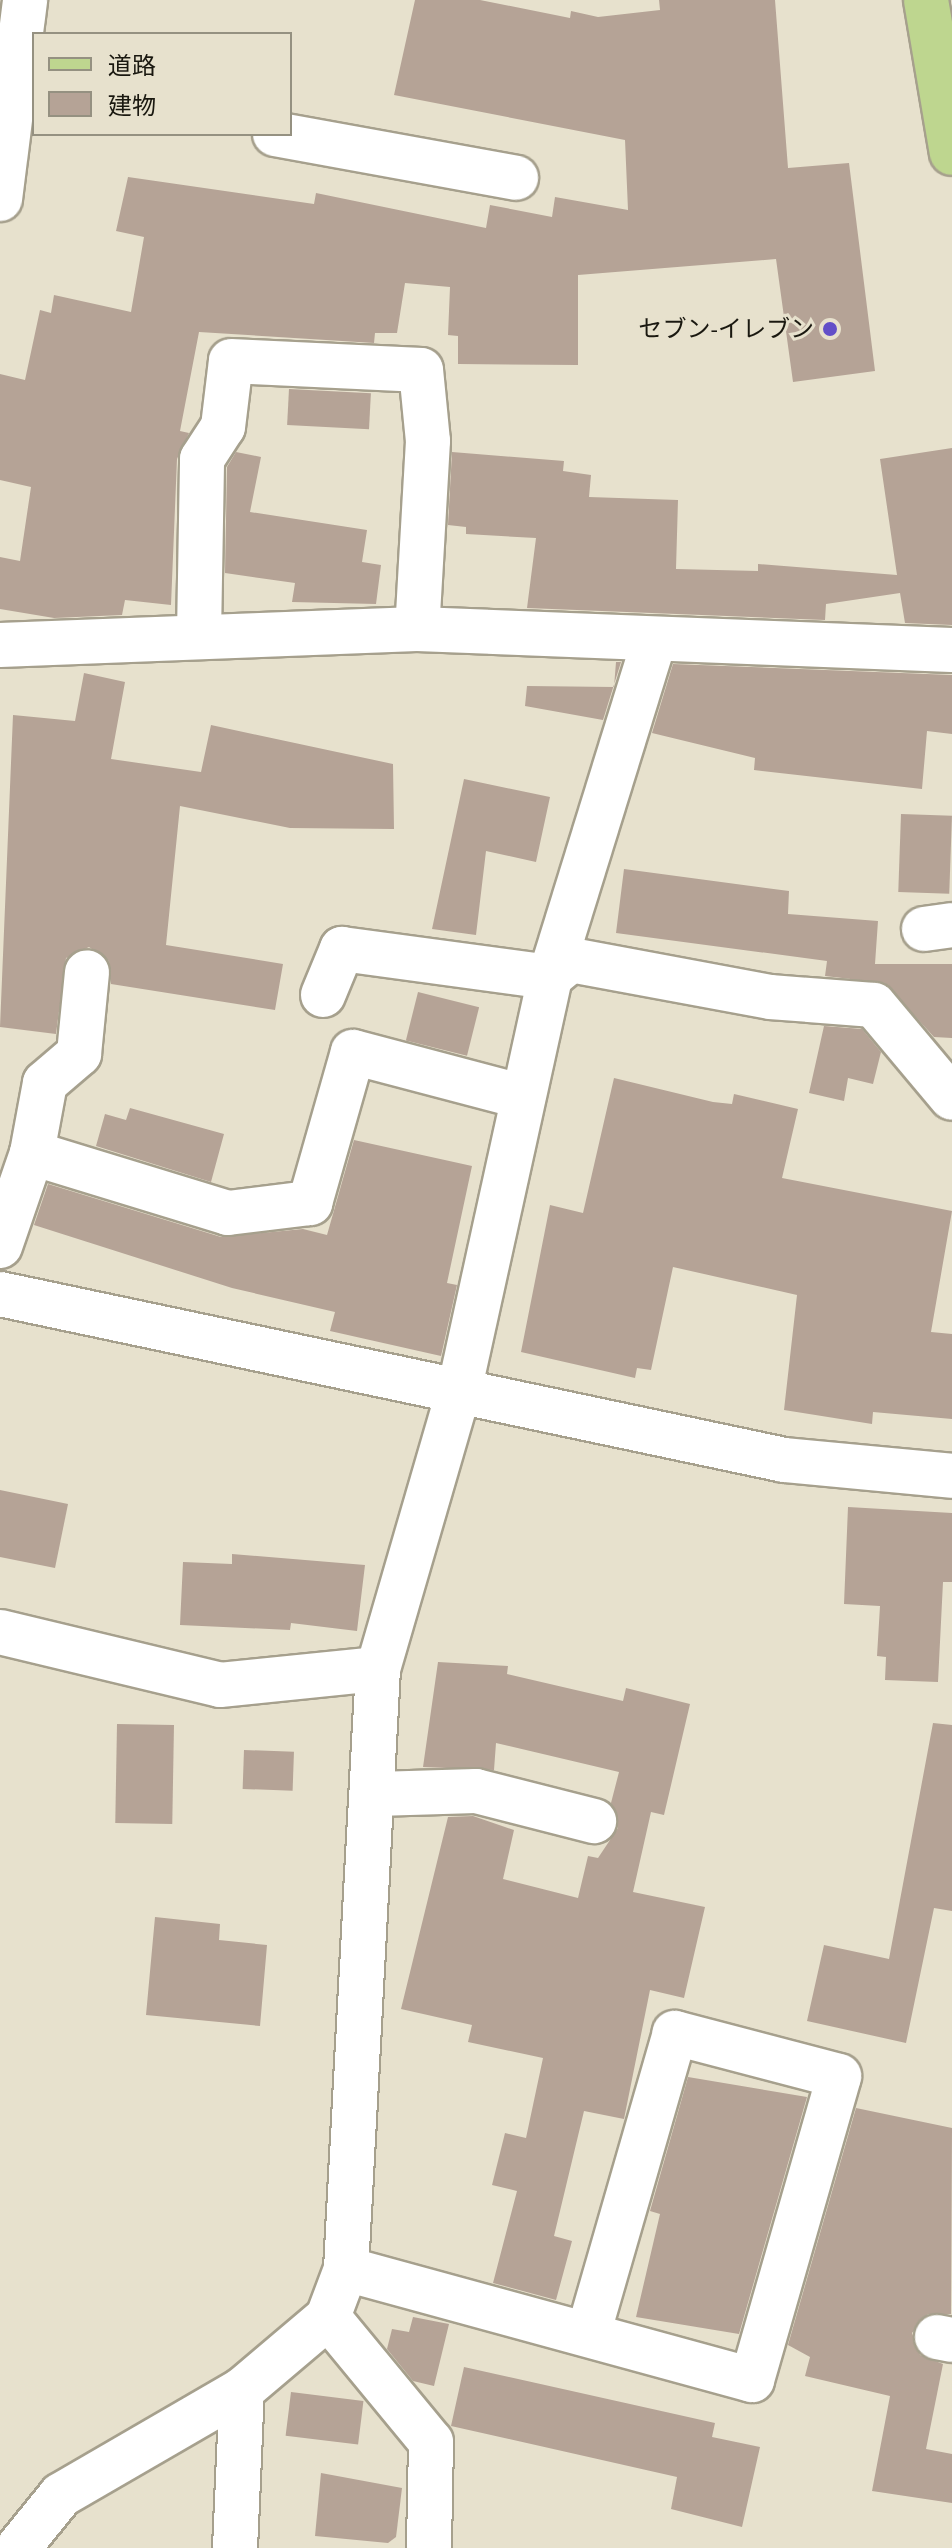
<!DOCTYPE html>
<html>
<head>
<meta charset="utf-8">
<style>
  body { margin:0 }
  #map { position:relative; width:952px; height:2548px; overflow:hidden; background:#e7e1cd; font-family:"Source Serif 4","Noto Sans JP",serif }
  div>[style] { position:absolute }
  .building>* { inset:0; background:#b5a396; transform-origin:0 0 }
  .roads { filter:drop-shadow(2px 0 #a6a08d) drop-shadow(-2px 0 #a6a08d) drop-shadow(0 2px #a6a08d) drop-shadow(0 -2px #a6a08d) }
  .minor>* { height:44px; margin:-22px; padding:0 22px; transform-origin:22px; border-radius:22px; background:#fff }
  .major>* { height:44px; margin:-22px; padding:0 22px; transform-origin:22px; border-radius:22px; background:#bed68f }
  .dots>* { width:22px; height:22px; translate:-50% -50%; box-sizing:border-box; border:4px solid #e7e1cd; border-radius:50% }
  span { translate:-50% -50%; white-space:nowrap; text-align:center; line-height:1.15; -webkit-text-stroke:6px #e7e1cd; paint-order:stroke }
  .poi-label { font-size:24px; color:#1a1810 }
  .right { translate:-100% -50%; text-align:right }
  .legend { position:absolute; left:32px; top:32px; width:260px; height:104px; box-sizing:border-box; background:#e7e1cd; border:2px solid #959181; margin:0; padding:10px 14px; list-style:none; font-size:24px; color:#1a1810 }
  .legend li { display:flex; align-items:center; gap:16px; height:40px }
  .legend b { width:40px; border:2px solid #959181 }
</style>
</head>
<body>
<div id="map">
  <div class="building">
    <i style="clip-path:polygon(415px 0,480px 0,570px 18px,571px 11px,598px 17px,660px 10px,659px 0,775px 0,788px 168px,849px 163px,875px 371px,793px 382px,776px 259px,578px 275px,578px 365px,458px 364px,458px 336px,448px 335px,450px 287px,405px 283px,397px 333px,375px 333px,374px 343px,199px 332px,180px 431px,189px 433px,177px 459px,171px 605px,125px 600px,122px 615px,54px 618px,0 609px,0 557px,20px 561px,31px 487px,0 480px,0 374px,25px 380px,40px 310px,51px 313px,54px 295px,131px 312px,144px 237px,116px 231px,128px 177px,314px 204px,316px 193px,486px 228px,490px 205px,552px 217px,555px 197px,628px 210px,625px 140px,394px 95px)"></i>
    <i style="left:289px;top:389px;width:82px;height:36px;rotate:3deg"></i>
    <i style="clip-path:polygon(952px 448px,952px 625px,905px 623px,900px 593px,826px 604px,825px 620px,527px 608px,536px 538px,466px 534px,466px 527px,448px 525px,452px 452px,564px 461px,563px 471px,591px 475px,589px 497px,678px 500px,676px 569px,758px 571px,758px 564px,897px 575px,880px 459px)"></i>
    <i style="clip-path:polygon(236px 452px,261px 457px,250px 512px,367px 530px,362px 562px,381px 565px,376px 604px,292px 602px,295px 583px,225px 573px,227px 467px)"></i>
    <i style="clip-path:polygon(616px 662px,621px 662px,603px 720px,525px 706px,527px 686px,614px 687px)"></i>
    <i style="clip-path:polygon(673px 664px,952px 675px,952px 734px,927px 731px,922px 789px,754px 770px,755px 758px,652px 733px)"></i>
    <i style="clip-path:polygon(84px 673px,125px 682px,111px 759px,201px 772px,211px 725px,393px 764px,394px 829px,290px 828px,180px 806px,166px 945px,283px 964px,275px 1010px,111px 984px,109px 961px,89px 947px,66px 958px,56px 1034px,0 1027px,13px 715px,75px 721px)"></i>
    <i style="clip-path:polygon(464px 779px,550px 797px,536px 862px,486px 851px,476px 935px,432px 929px)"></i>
    <i style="left:901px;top:814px;width:51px;height:78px;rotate:2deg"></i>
    <i style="clip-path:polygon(624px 869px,789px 891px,788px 914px,878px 921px,875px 964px,952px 964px,952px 1038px,934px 1037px,885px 983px,825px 976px,827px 961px,616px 933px)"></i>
    <i style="left:418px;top:992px;width:63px;height:50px;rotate:14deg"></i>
    <i style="clip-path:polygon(824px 1026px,862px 1029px,881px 1052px,873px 1084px,848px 1078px,844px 1101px,809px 1093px)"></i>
    <i style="clip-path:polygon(614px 1078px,713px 1102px,732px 1104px,734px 1094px,798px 1109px,782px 1178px,952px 1211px,931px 1332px,952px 1334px,952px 1419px,873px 1412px,872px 1424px,784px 1410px,797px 1295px,673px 1267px,651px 1370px,637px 1368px,635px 1378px,521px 1352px,550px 1205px,583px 1213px)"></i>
    <i style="clip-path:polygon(130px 1108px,224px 1134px,211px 1182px,96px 1146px,105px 1114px,126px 1120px)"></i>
    <i style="clip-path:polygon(354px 1140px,472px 1166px,447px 1283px,457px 1285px,441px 1356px,330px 1331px,335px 1312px,232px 1288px,34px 1225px,48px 1184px,221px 1237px,303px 1229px,327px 1235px)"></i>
    <i style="clip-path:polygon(0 1490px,68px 1504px,55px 1568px,0 1557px)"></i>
    <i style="clip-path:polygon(848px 1507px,952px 1513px,952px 1582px,943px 1582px,938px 1682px,885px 1680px,886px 1657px,877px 1656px,880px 1606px,844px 1604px)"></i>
    <i style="clip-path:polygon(232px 1554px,365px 1565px,357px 1631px,291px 1623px,290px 1630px,180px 1625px,183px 1562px,232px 1564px)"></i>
    <i style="clip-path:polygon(438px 1662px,508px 1666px,507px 1674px,623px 1701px,626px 1688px,690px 1704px,664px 1815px,651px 1812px,633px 1892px,705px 1907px,684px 1998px,650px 1990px,624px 2119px,584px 2111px,554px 2236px,572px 2241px,556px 2300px,493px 2283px,517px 2191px,492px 2185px,505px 2133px,526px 2138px,543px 2058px,468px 2042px,472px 2025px,401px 2009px,448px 1817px,473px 1816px,514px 1830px,503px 1879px,578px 1898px,588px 1856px,598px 1858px,618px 1828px,611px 1803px,619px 1772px,496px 1743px,494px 1770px,423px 1767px)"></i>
    <i style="clip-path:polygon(933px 1723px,952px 1725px,952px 1911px,934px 1908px,906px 2043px,807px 2021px,824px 1945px,889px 1959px)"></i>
    <i style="left:117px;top:1724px;width:57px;height:99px;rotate:1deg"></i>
    <i style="left:244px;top:1750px;width:50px;height:39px;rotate:2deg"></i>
    <i style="clip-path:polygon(155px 1917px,220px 1924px,219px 1940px,267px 1945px,260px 2026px,146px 2015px)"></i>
    <i style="clip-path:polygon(688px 2077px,807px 2097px,739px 2334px,636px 2317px,660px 2214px,650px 2211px)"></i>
    <i style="clip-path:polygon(856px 2108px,952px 2128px,951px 2314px,928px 2314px,912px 2333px,920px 2355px,943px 2364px,926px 2449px,952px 2454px,952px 2503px,872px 2491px,890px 2396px,805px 2376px,810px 2357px,788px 2345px)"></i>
    <i style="clip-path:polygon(413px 2317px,449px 2324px,434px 2386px,413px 2381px,387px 2349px,392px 2329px,409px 2332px)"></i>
    <i style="clip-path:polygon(464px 2367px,715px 2423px,712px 2437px,760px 2447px,742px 2527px,671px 2509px,677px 2477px,451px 2426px)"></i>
    <i style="left:291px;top:2392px;width:73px;height:44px;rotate:7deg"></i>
    <i style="clip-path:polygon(321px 2473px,402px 2488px,396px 2537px,388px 2543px,315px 2536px)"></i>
  </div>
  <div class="roads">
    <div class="minor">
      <i style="left:275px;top:134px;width:245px;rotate:10.3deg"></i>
      <i style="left:0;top:199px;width:201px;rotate:-82.8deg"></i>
      <i style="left:199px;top:635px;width:176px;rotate:-89deg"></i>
      <i style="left:202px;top:459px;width:38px;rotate:-57deg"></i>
      <i style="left:223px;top:427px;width:66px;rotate:-83.1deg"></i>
      <i style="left:231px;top:361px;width:190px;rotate:2.7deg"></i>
      <i style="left:421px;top:370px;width:71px;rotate:84.4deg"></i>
      <i style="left:428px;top:441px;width:188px;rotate:93.3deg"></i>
      <i style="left:0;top:645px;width:417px;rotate:-2.2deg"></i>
      <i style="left:417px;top:629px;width:535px;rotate:2.25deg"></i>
      <i style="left:924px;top:929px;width:28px;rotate:-8deg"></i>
      <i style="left:323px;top:995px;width:50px;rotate:-67.6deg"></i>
      <i style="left:342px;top:949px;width:210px;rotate:7.7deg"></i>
      <i style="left:550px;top:977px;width:27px;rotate:-39deg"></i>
      <i style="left:571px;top:960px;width:202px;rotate:10.5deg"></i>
      <i style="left:770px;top:997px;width:104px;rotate:4.4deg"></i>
      <i style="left:874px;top:1005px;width:121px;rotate:50deg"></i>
      <i style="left:32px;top:1153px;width:205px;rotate:17deg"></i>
      <i style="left:228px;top:1213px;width:83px;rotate:-7deg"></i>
      <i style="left:310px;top:1203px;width:157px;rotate:-74.1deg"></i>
      <i style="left:353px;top:1052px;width:176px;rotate:14.8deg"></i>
      <i style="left:0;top:1246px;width:98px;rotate:-71deg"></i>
      <i style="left:32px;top:1153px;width:71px;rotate:-79.5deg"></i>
      <i style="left:45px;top:1083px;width:45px;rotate:-40.5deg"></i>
      <i style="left:79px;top:1054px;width:82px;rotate:-84.4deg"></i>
      <i style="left:0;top:1294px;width:801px;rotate:11.95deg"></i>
      <i style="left:784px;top:1460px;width:169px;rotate:5.4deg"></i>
      <i style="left:0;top:1632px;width:226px;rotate:13.5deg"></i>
      <i style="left:220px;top:1685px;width:159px;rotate:-5.8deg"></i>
      <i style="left:376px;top:1794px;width:100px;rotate:-1.7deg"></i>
      <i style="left:476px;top:1791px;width:122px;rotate:14.3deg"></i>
      <i style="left:346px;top:2269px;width:421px;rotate:15.3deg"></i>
      <i style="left:752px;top:2380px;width:316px;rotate:-74deg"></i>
      <i style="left:839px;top:2076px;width:170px;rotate:-165.3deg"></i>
      <i style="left:675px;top:2033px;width:313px;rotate:106.1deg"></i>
      <i style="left:328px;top:2317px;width:162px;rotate:50.5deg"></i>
      <i style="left:431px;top:2442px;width:106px;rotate:91.1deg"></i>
      <i style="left:937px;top:2337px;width:15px;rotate:11deg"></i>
      <i style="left:18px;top:2548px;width:68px;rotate:-50.9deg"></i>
      <i style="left:61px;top:2495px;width:209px;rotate:-30.1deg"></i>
      <i style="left:242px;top:2390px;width:113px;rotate:-40.3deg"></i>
      <i style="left:328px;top:2317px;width:51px;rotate:-69.4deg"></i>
      <i style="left:346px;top:2269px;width:601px;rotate:-86.95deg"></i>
      <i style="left:378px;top:1669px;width:294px;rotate:-73.8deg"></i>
      <i style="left:460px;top:1387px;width:420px;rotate:-77.6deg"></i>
      <i style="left:550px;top:977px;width:352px;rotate:-72.8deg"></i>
      <i style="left:235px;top:2548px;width:158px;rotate:-87.5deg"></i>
    </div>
    <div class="major">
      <i style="left:926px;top:0;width:155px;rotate:80.4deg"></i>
    </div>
  </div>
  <div class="dots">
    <i style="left:830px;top:329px;background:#624fc8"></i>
  </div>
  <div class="poi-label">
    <span class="right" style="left:814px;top:329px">セブン-イレブン</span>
  </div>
  <ul class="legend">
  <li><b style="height:10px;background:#bed68f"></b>道路</li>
  <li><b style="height:22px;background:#b5a396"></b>建物</li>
  </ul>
</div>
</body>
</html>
